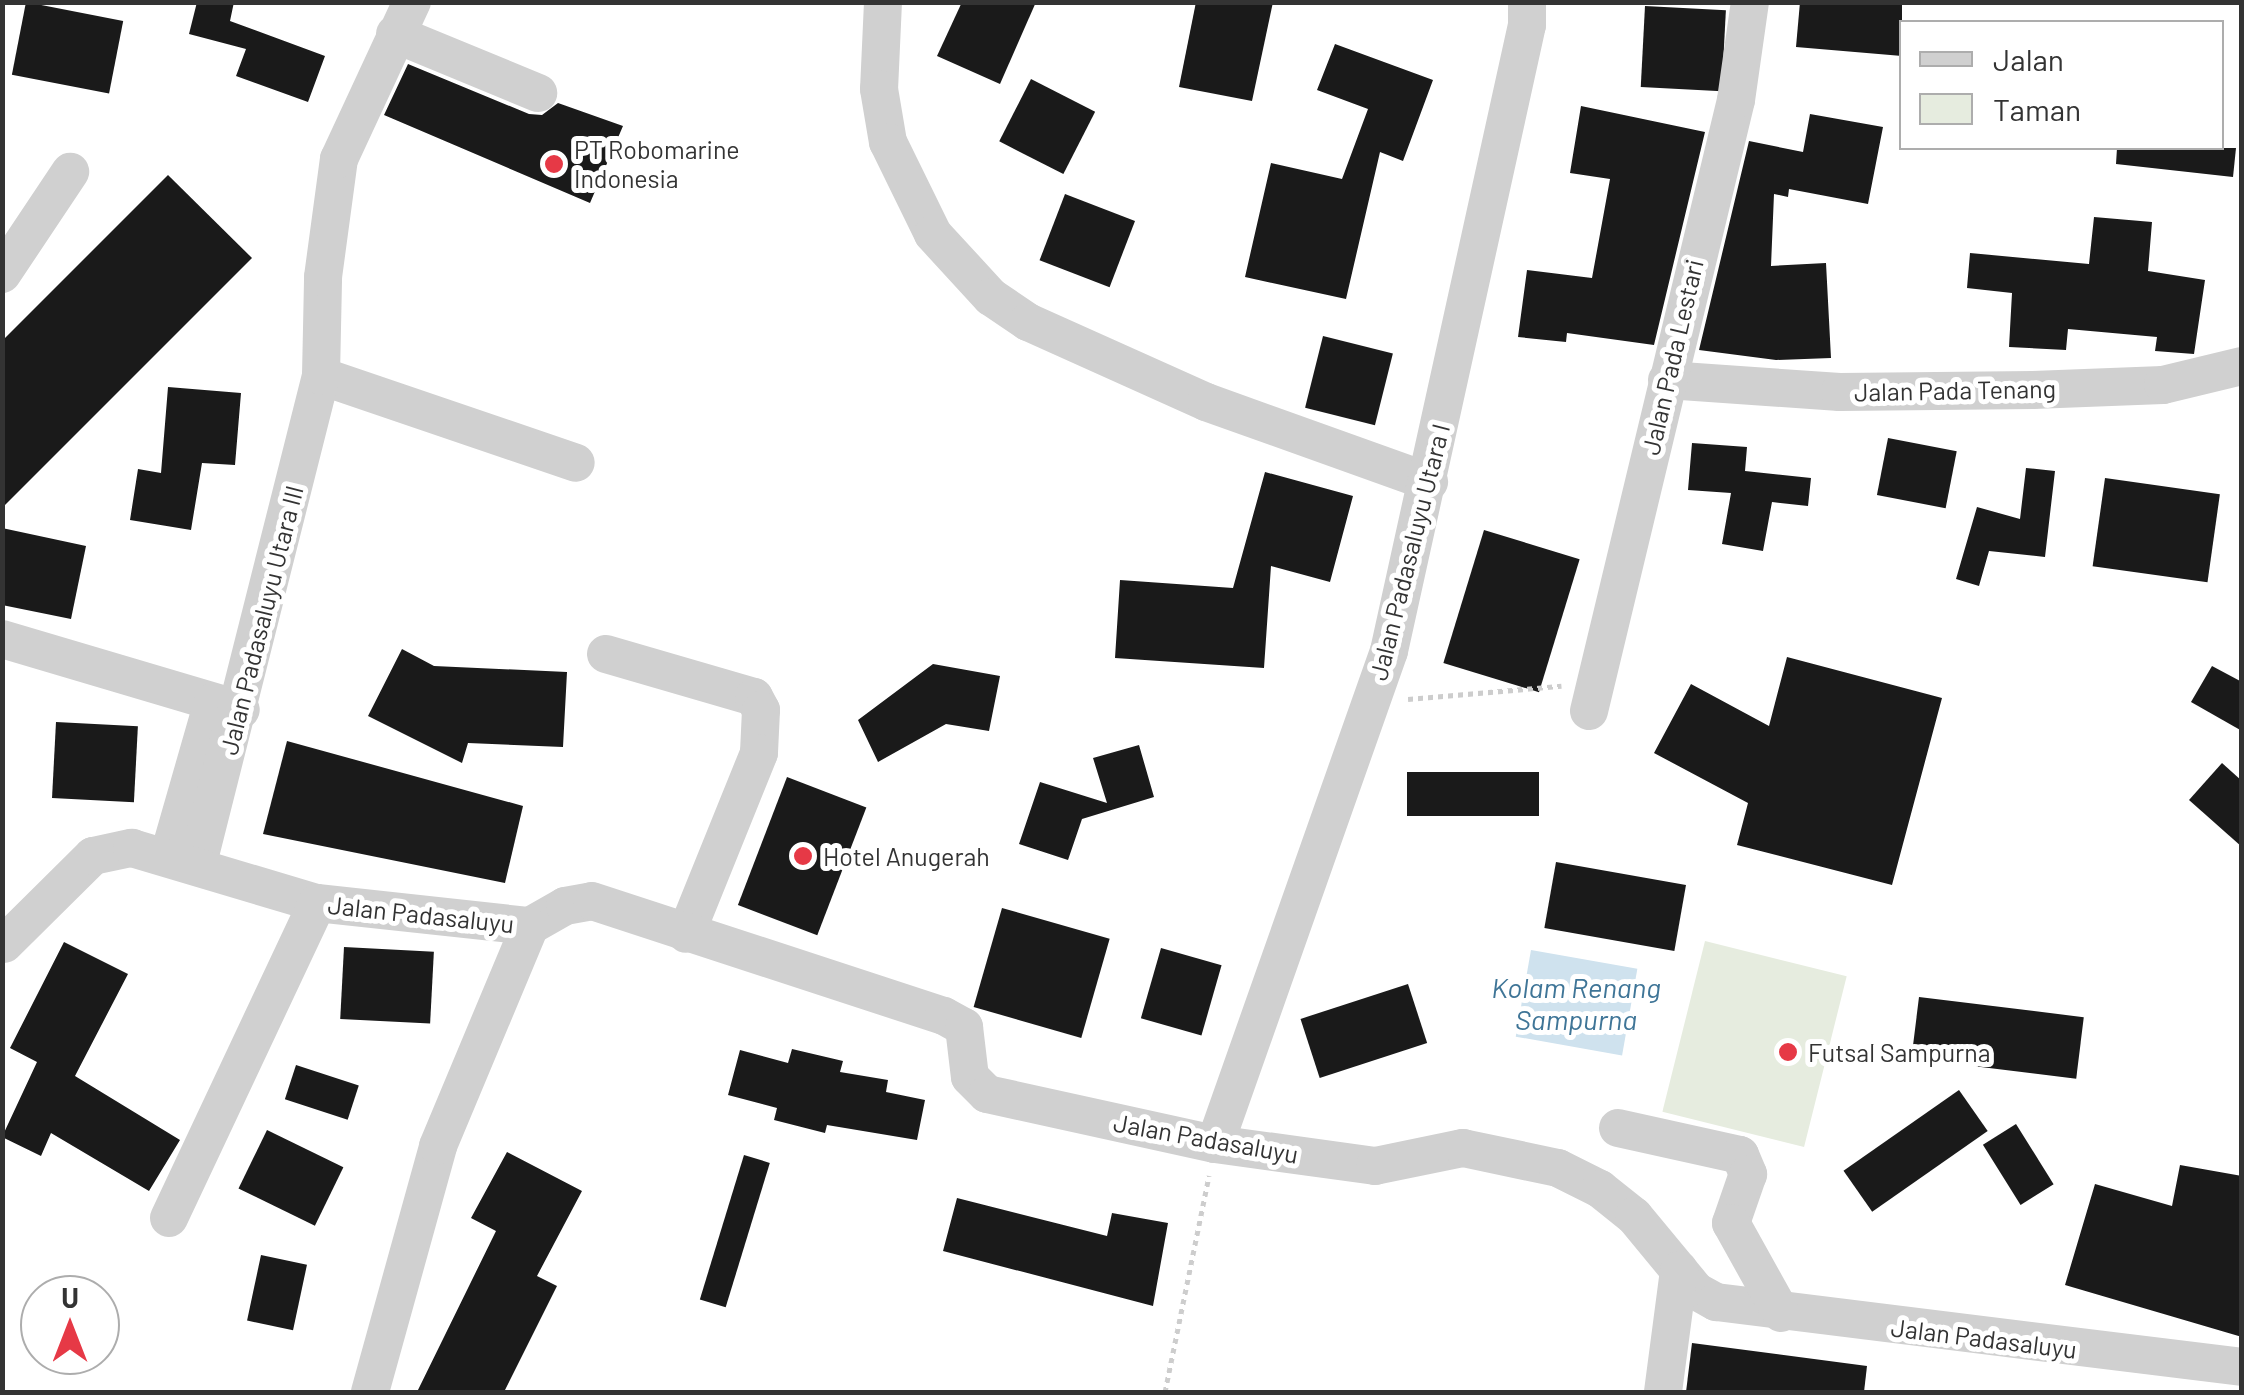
<!DOCTYPE html>
<html>
<head>
<meta charset="utf-8">
<style>
  body { margin:0 }
  #map { position:relative; width:2244px; height:1395px; overflow:hidden; background:#fff; font-family:Barlow,sans-serif }
  div>[style] { position:absolute }
  .green>* { inset:0; background:#e6ecdf; transform-origin:0 0 }
  .water>* { inset:0; background:#cfe2ee; transform-origin:0 0 }
  .building>* { inset:0; background:#1a1a1a; transform-origin:0 0 }
  .path>* { height:5px; margin-top:-2.5px; transform-origin:0; background:repeating-linear-gradient(90deg,#cdcdcd 0 5px,transparent 0 10px) }
  .minor>* { height:38px; margin:-19px; padding:0 19px; transform-origin:19px; border-radius:19px; background:#d0d0d0 }
  .dots>* { width:28px; height:28px; translate:-50% -50%; box-sizing:border-box; border:5px solid #fff; border-radius:50% }
  span { translate:-50% -50%; white-space:nowrap; text-align:center; line-height:1.15; -webkit-text-stroke:10px #fff; paint-order:stroke }
  .poi-label { font-size:25px; color:#333 }
  .left { translate:0 -50%; text-align:left }
  .street-label { font-size:25px; color:#333 }
  .water-label { font-size:28px; color:#3f7597; font-style:italic }
  .frame { position:absolute; inset:0; border:5px solid #333; pointer-events:none }
  .legend { position:absolute; left:1899px; top:20px; width:325px; height:130px; box-sizing:border-box; background:#fff; border:2px solid #adadad; margin:0; padding:12px 18px; list-style:none; font-size:30px; color:#333 }
  .legend li { display:flex; align-items:center; gap:20px; height:50px }
  .legend b { width:50px; border:2px solid #adadad }
  .north { position:absolute; left:20px; top:1275px; width:100px; height:100px; box-sizing:border-box; background:#fff; border:2px solid #adadad; border-radius:50%; rotate:0deg; font-size:28px; font-weight:700; line-height:40px; text-align:center; color:#333 }
  .north::after { content:''; display:block; margin:auto; width:35px; height:45px; background:#e63946; clip-path:polygon(50% 0,100% 100%,50% 72%,0 100%) }
</style>
</head>
<body>
<div id="map">
  <div class="green">
    <i style="left:1705px;top:941px;width:146px;height:176px;rotate:14deg"></i>
  </div>
  <div class="water">
    <i style="left:1531px;top:950px;width:108px;height:88px;rotate:10deg"></i>
  </div>
  <div class="building">
    <i style="left:26px;top:2px;width:99px;height:74px;rotate:11deg"></i>
    <i style="clip-path:polygon(197px 2px,234px 2px,230px 21px,325px 56px,308px 102px,236px 76px,246px 49px,189px 34px)"></i>
    <i style="clip-path:polygon(962px 2px,1036px 2px,1000px 84px,937px 56px)"></i>
    <i style="clip-path:polygon(1196px 2px,1273px 2px,1252px 101px,1179px 87px)"></i>
    <i style="clip-path:polygon(1800px 2px,1902px 2px,1902px 56px,1796px 47px)"></i>
    <i style="left:1645px;top:6px;width:81px;height:81px;rotate:3deg"></i>
    <i style="clip-path:polygon(1335px 44px,1433px 80px,1403px 161px,1380px 152px,1346px 299px,1245px 277px,1271px 163px,1342px 179px,1368px 109px,1317px 90px)"></i>
    <i style="clip-path:polygon(408px 64px,529px 114px,542px 115px,558px 103px,623px 126px,590px 203px,384px 115px)"></i>
    <i style="left:1031px;top:79px;width:72px;height:70px;rotate:27deg"></i>
    <i style="clip-path:polygon(1581px 106px,1705px 132px,1654px 345px,1567px 333px,1566px 342px,1518px 337px,1527px 270px,1592px 278px,1610px 179px,1570px 173px)"></i>
    <i style="clip-path:polygon(1810px 114px,1883px 127px,1868px 204px,1789px 189px,1788px 197px,1774px 194px,1771px 266px,1826px 263px,1831px 358px,1776px 360px,1699px 350px,1749px 141px,1803px 152px)"></i>
    <i style="clip-path:polygon(2117px 148px,2236px 148px,2233px 177px,2116px 164px)"></i>
    <i style="clip-path:polygon(168px 175px,252px 258px,2px 508px,2px 341px)"></i>
    <i style="left:1065px;top:194px;width:75px;height:71px;rotate:21deg"></i>
    <i style="clip-path:polygon(2094px 217px,2152px 222px,2148px 271px,2205px 280px,2194px 354px,2155px 351px,2157px 337px,2068px 329px,2066px 350px,2009px 347px,2012px 293px,1967px 288px,1970px 253px,2089px 264px)"></i>
    <i style="left:1323px;top:336px;width:72px;height:74px;rotate:14deg"></i>
    <i style="clip-path:polygon(168px 387px,241px 393px,235px 465px,202px 463px,191px 530px,130px 520px,138px 469px,161px 473px)"></i>
    <i style="left:1888px;top:438px;width:70px;height:58px;rotate:11deg"></i>
    <i style="clip-path:polygon(1692px 443px,1747px 447px,1745px 471px,1811px 478px,1808px 506px,1772px 502px,1763px 551px,1722px 544px,1731px 493px,1688px 490px)"></i>
    <i style="clip-path:polygon(2026px 468px,2055px 471px,2045px 557px,1989px 551px,1979px 586px,1956px 579px,1977px 507px,2020px 519px)"></i>
    <i style="clip-path:polygon(1265px 472px,1353px 496px,1330px 582px,1271px 566px,1264px 668px,1115px 658px,1120px 580px,1233px 588px)"></i>
    <i style="left:2105px;top:478px;width:116px;height:89px;rotate:8deg"></i>
    <i style="clip-path:polygon(2px 528px,86px 546px,71px 619px,2px 605px)"></i>
    <i style="left:1484px;top:530px;width:100px;height:139px;rotate:17deg"></i>
    <i style="clip-path:polygon(402px 649px,434px 666px,567px 672px,563px 747px,468px 743px,462px 763px,368px 716px)"></i>
    <i style="clip-path:polygon(1787px 657px,1942px 698px,1892px 885px,1737px 845px,1748px 803px,1654px 753px,1691px 684px,1769px 726px)"></i>
    <i style="clip-path:polygon(933px 664px,1000px 676px,989px 731px,946px 724px,878px 762px,858px 720px)"></i>
    <i style="clip-path:polygon(2212px 666px,2242px 682px,2242px 731px,2191px 702px)"></i>
    <i style="left:56px;top:722px;width:82px;height:76px;rotate:3deg"></i>
    <i style="clip-path:polygon(287px 741px,523px 806px,505px 883px,263px 834px)"></i>
    <i style="clip-path:polygon(1139px 745px,1154px 797px,1082px 819px,1068px 860px,1019px 844px,1040px 782px,1107px 803px,1093px 758px)"></i>
    <i style="clip-path:polygon(2222px 763px,2242px 781px,2242px 847px,2189px 800px)"></i>
    <i style="left:1539px;top:772px;width:44px;height:132px;rotate:90deg"></i>
    <i style="left:787px;top:777px;width:85px;height:137px;rotate:21deg"></i>
    <i style="left:1556px;top:862px;width:132px;height:67px;rotate:10deg"></i>
    <i style="left:1002px;top:908px;width:112px;height:103px;rotate:16deg"></i>
    <i style="clip-path:polygon(64px 942px,128px 974px,75px 1076px,180px 1140px,149px 1191px,51px 1133px,41px 1156px,2px 1137px,37px 1062px,10px 1048px)"></i>
    <i style="left:344px;top:947px;width:90px;height:72px;rotate:3deg"></i>
    <i style="left:1161px;top:948px;width:63px;height:73px;rotate:16deg"></i>
    <i style="left:1408px;top:984px;width:62px;height:113px;rotate:72deg"></i>
    <i style="left:1919px;top:997px;width:166px;height:62px;rotate:7deg"></i>
    <i style="clip-path:polygon(792px 1049px,843px 1061px,840px 1072px,888px 1080px,886px 1092px,925px 1100px,917px 1140px,827px 1125px,825px 1133px,774px 1120px,777px 1108px,728px 1095px,740px 1050px,788px 1063px)"></i>
    <i style="left:296px;top:1065px;width:66px;height:36px;rotate:18deg"></i>
    <i style="left:1959px;top:1090px;width:50px;height:141px;rotate:55deg"></i>
    <i style="left:2016px;top:1124px;width:71px;height:39px;rotate:58deg"></i>
    <i style="left:267px;top:1130px;width:85px;height:65px;rotate:26deg"></i>
    <i style="clip-path:polygon(507px 1152px,582px 1191px,537px 1276px,557px 1286px,504px 1392px,417px 1392px,496px 1231px,471px 1218px)"></i>
    <i style="left:744px;top:1155px;width:27px;height:151px;rotate:17deg"></i>
    <i style="clip-path:polygon(2180px 1165px,2242px 1176px,2242px 1337px,2065px 1285px,2095px 1184px,2172px 1206px)"></i>
    <i style="clip-path:polygon(957px 1198px,1107px 1236px,1112px 1213px,1168px 1223px,1153px 1306px,943px 1251px)"></i>
    <i style="left:261px;top:1255px;width:47px;height:67px;rotate:12deg"></i>
    <i style="clip-path:polygon(1692px 1343px,1867px 1366px,1864px 1392px,1686px 1392px)"></i>
  </div>
  <div class="path">
    <i style="left:1408px;top:699px;width:154px;rotate:-4.9deg"></i>
    <i style="left:1165px;top:1392px;width:221px;rotate:-78.5deg"></i>
  </div>
  <div class="minor">
    <i style="left:883px;top:2px;width:87px;rotate:92.6deg"></i>
    <i style="left:879px;top:89px;width:54px;rotate:80.4deg"></i>
    <i style="left:888px;top:142px;width:102px;rotate:63.9deg"></i>
    <i style="left:933px;top:234px;width:86px;rotate:47.4deg"></i>
    <i style="left:991px;top:297px;width:45px;rotate:34deg"></i>
    <i style="left:1028px;top:322px;width:195px;rotate:24.2deg"></i>
    <i style="left:1206px;top:402px;width:237px;rotate:19.7deg"></i>
    <i style="left:395px;top:34px;width:155px;rotate:22.4deg"></i>
    <i style="left:2px;top:274px;width:123px;rotate:-56.3deg"></i>
    <i style="left:321px;top:376px;width:269px;rotate:18.8deg"></i>
    <i style="left:1667px;top:380px;width:173px;rotate:4deg"></i>
    <i style="left:1840px;top:392px;width:193px;rotate:-0.6deg"></i>
    <i style="left:2033px;top:390px;width:130px;rotate:-2.2deg"></i>
    <i style="left:2163px;top:385px;width:81px;rotate:-13.5deg"></i>
    <i style="left:2px;top:639px;width:249px;rotate:16.5deg"></i>
    <i style="left:606px;top:654px;width:154px;rotate:16.2deg"></i>
    <i style="left:754px;top:697px;width:15px;rotate:62deg"></i>
    <i style="left:761px;top:710px;width:43px;rotate:92.7deg"></i>
    <i style="left:759px;top:753px;width:195px;rotate:112deg"></i>
    <i style="left:1589px;top:711px;width:628px;rotate:-76.47deg"></i>
    <i style="left:1736px;top:100px;width:99px;rotate:-81.9deg"></i>
    <i style="left:169px;top:855px;width:159px;rotate:-74deg"></i>
    <i style="left:198px;top:863px;width:502px;rotate:-75.83deg"></i>
    <i style="left:321px;top:376px;width:99px;rotate:-88.8deg"></i>
    <i style="left:323px;top:277px;width:119px;rotate:-82.3deg"></i>
    <i style="left:339px;top:159px;width:173px;rotate:-65.1deg"></i>
    <i style="left:4px;top:944px;width:125px;rotate:-44.7deg"></i>
    <i style="left:93px;top:856px;width:40px;rotate:-12deg"></i>
    <i style="left:132px;top:848px;width:193px;rotate:16.6deg"></i>
    <i style="left:317px;top:903px;width:214px;rotate:6.2deg"></i>
    <i style="left:530px;top:926px;width:40px;rotate:-29.7deg"></i>
    <i style="left:565px;top:906px;width:27px;rotate:-10deg"></i>
    <i style="left:592px;top:901px;width:370px;rotate:18.1deg"></i>
    <i style="left:944px;top:1016px;width:23px;rotate:29deg"></i>
    <i style="left:964px;top:1027px;width:50px;rotate:83.2deg"></i>
    <i style="left:970px;top:1077px;width:24px;rotate:45deg"></i>
    <i style="left:987px;top:1094px;width:233px;rotate:12.4deg"></i>
    <i style="left:1215px;top:1144px;width:162px;rotate:7.8deg"></i>
    <i style="left:1375px;top:1166px;width:90px;rotate:-11.6deg"></i>
    <i style="left:1463px;top:1148px;width:97px;rotate:11.9deg"></i>
    <i style="left:1558px;top:1168px;width:47px;rotate:26.6deg"></i>
    <i style="left:1600px;top:1189px;width:43px;rotate:38.5deg"></i>
    <i style="left:1634px;top:1216px;width:97px;rotate:50.4deg"></i>
    <i style="left:1696px;top:1291px;width:23px;rotate:29deg"></i>
    <i style="left:1716px;top:1302px;width:530px;rotate:7.04deg"></i>
    <i style="left:1618px;top:1128px;width:125px;rotate:12.5deg"></i>
    <i style="left:1740px;top:1155px;width:21px;rotate:67deg"></i>
    <i style="left:1748px;top:1174px;width:52px;rotate:109.1deg"></i>
    <i style="left:1731px;top:1223px;width:103px;rotate:60.9deg"></i>
    <i style="left:1215px;top:1144px;width:523px;rotate:-70.56deg"></i>
    <i style="left:1389px;top:651px;width:641px;rotate:-77.57deg"></i>
    <i style="left:1527px;top:25px;width:23px;rotate:-90deg"></i>
    <i style="left:169px;top:1218px;width:348px;rotate:-64.8deg"></i>
    <i style="left:370px;top:1392px;width:255px;rotate:-74.5deg"></i>
    <i style="left:438px;top:1146px;width:238px;rotate:-67.3deg"></i>
    <i style="left:1663px;top:1392px;width:123px;rotate:-82.5deg"></i>
  </div>
  <div class="dots">
    <i style="left:554px;top:164px;background:#e63946"></i>
    <i style="left:803px;top:856px;background:#e63946"></i>
    <i style="left:1788px;top:1052px;background:#e63946"></i>
  </div>
  <div class="poi-label">
    <span class="left" style="left:574px;top:164px">PT Robomarine<br>Indonesia</span>
    <span class="left" style="left:823px;top:856px">Hotel Anugerah</span>
    <span class="left" style="left:1808px;top:1052px">Futsal Sampurna</span>
  </div>
  <div class="street-label">
    <span style="left:1672px;top:357px;rotate:-77deg">Jalan Pada Lestari</span>
    <span style="left:1955px;top:390px;rotate:-1deg">Jalan Pada Tenang</span>
    <span style="left:1409px;top:552px;rotate:-76deg">Jalan Padasaluyu Utara I</span>
    <span style="left:261px;top:620px;rotate:-76deg">Jalan Padasaluyu Utara III</span>
    <span style="left:421px;top:914px;rotate:6deg">Jalan Padasaluyu</span>
    <span style="left:1206px;top:1138px;rotate:10deg">Jalan Padasaluyu</span>
    <span style="left:1984px;top:1338px;rotate:7deg">Jalan Padasaluyu</span>
  </div>
  <div class="water-label">
    <span style="left:1576px;top:1003px">Kolam Renang<br>Sampurna</span>
  </div>
  <div class="frame"></div>
  <ul class="legend">
  <li><b style="height:12px;background:#d0d0d0"></b>Jalan</li>
  <li><b style="height:28px;background:#e6ecdf"></b>Taman</li>
  </ul>
  <div class="north">U</div>
</div>
</body>
</html>
